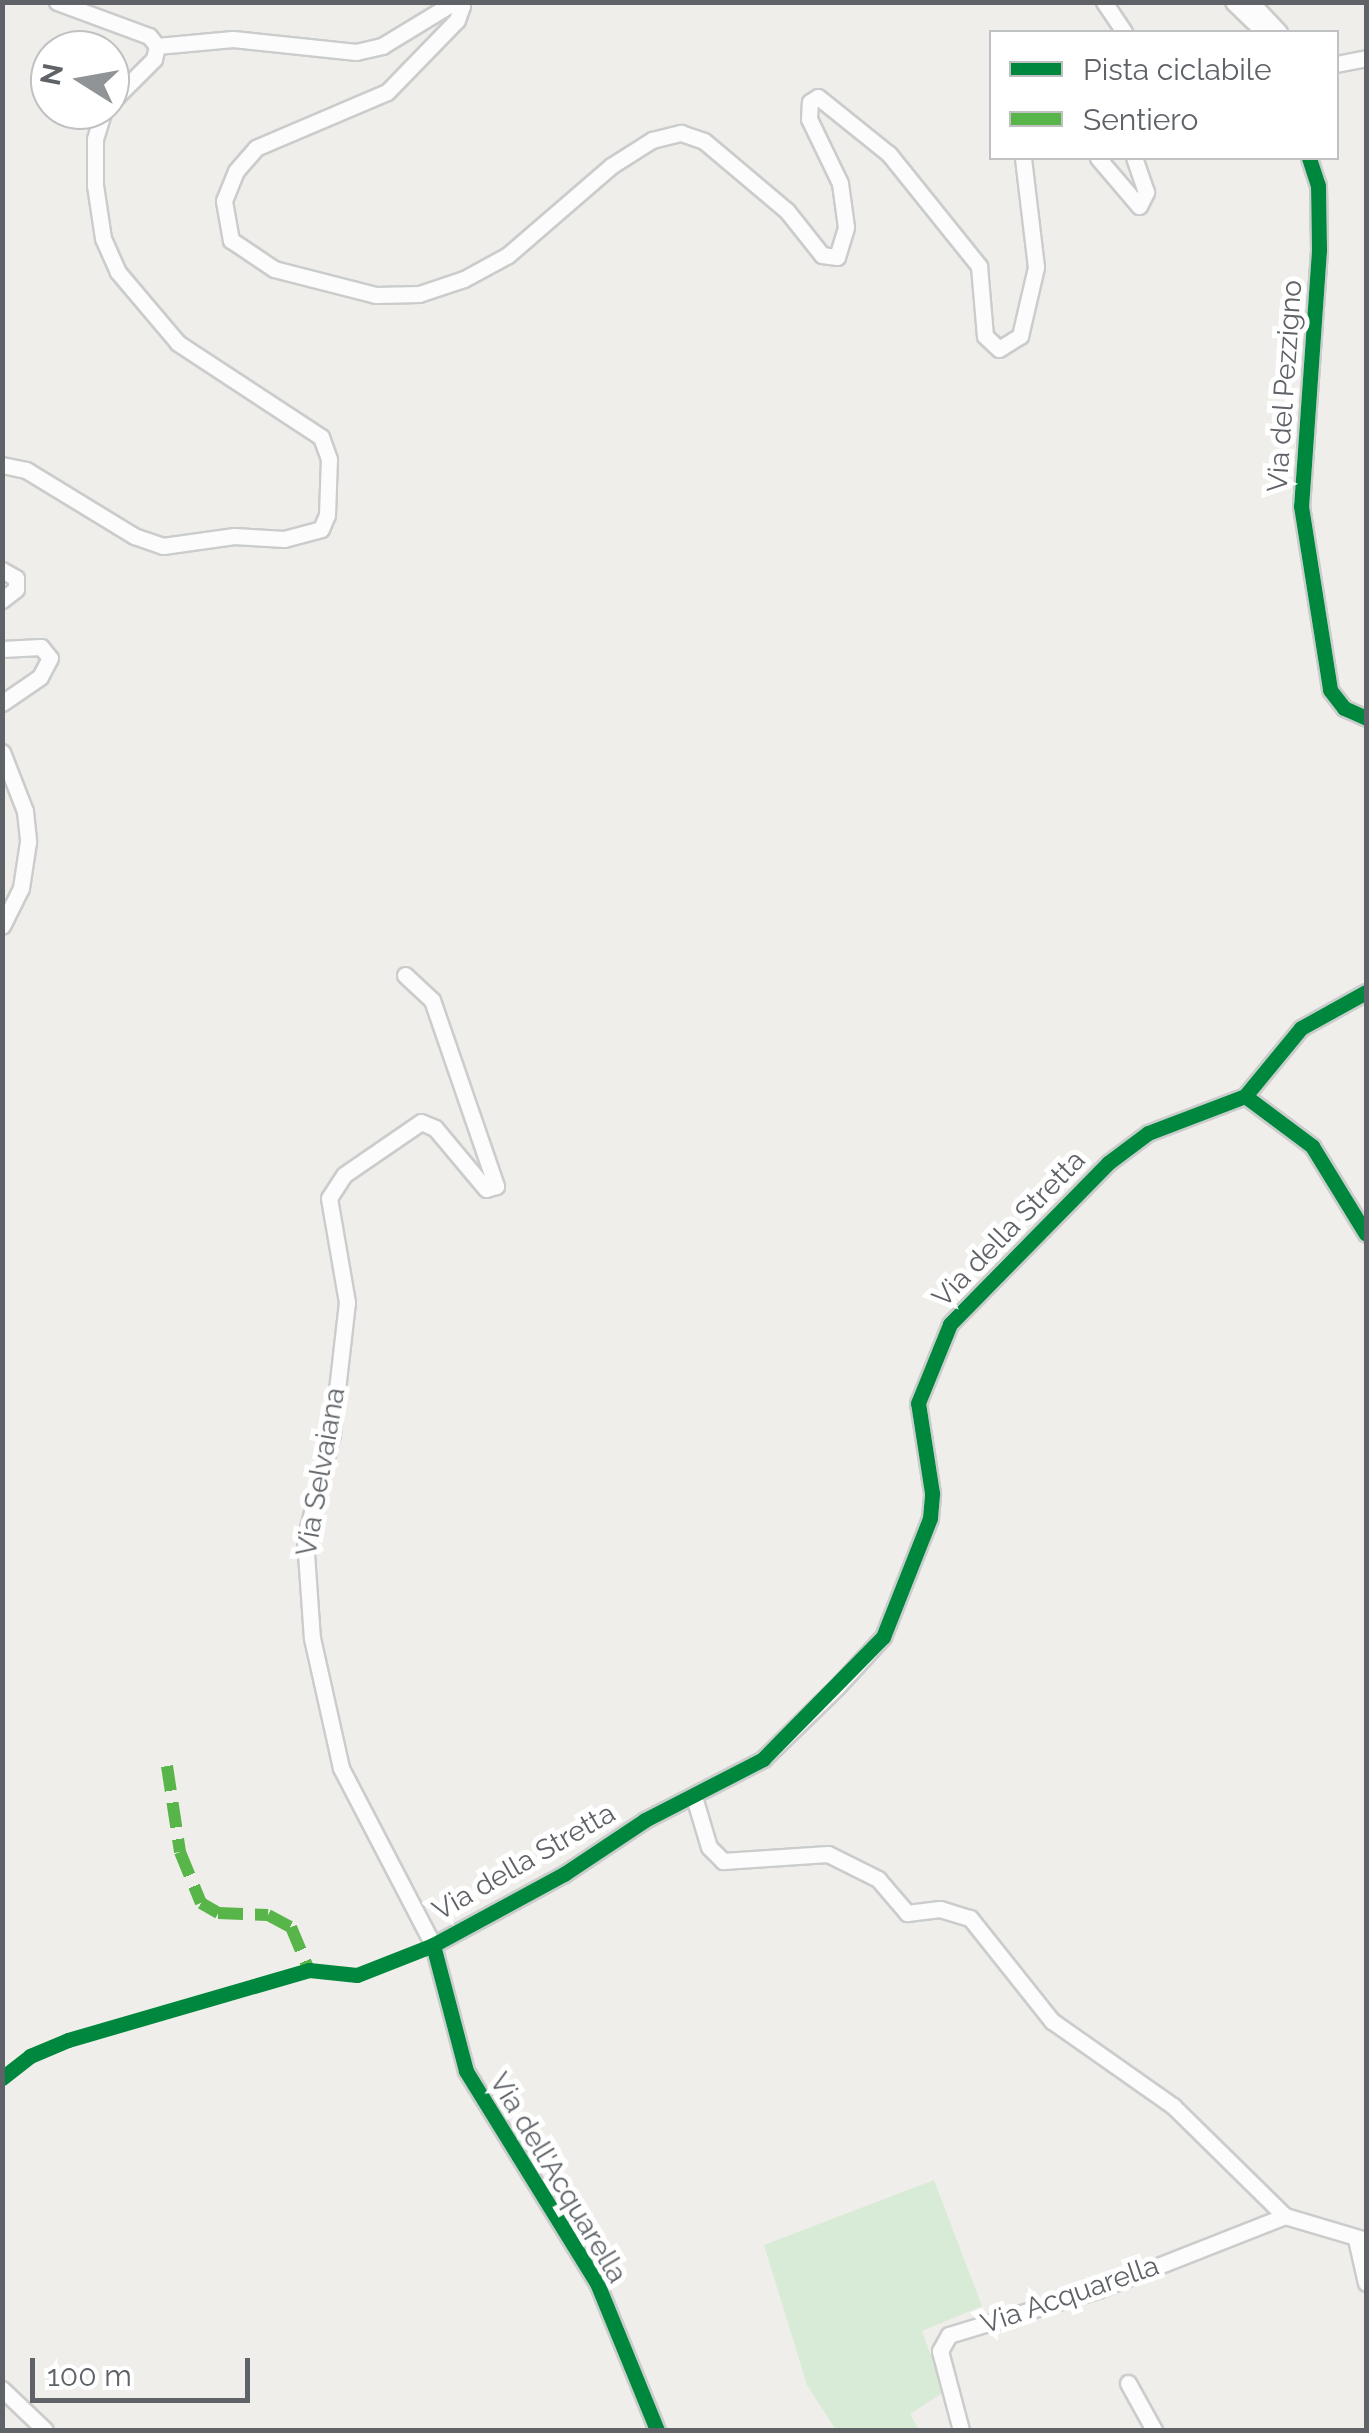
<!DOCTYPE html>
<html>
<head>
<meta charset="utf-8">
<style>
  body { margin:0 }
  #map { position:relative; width:1369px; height:2433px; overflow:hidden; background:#efeeea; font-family:Raleway,sans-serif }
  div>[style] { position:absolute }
  .green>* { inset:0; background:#d8ebd6 }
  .roads { filter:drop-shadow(2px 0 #cbcccc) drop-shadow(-2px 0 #cbcccc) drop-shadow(0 2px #cbcccc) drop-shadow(0 -2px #cbcccc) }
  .minor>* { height:15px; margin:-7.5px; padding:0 7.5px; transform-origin:7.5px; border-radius:7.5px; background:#fdfcfc }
  .quiet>* { height:12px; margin-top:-6px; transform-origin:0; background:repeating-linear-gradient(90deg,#58b549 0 25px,transparent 0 37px) }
  .cycleway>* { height:15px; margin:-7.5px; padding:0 7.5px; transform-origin:7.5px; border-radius:7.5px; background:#00873e }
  span { translate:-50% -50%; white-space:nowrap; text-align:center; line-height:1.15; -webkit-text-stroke:10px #fff; paint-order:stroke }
  .street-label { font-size:28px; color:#5f6368 }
  .frame { position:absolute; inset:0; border:5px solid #5f6368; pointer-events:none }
  .legend { position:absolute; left:989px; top:30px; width:350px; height:130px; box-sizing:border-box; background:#fff; border:2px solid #bfc1c3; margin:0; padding:12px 18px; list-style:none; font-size:30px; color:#5f6368 }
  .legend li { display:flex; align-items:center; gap:20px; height:50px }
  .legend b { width:50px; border:2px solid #bfc1c3 }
  .north { position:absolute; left:30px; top:30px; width:100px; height:100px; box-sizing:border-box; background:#fff; border:2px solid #bfc1c3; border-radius:50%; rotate:281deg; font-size:28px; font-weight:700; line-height:40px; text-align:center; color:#5f6368 }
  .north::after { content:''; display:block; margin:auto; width:35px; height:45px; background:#919496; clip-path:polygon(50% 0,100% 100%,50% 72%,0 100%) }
  .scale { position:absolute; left:30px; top:2358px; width:220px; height:45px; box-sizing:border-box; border:5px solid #5f6368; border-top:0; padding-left:12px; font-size:30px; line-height:35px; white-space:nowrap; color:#5f6368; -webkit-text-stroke:8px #fff; paint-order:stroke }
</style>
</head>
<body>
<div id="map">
  <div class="green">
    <i style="clip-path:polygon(934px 2180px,982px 2306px,922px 2331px,944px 2392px,910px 2414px,919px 2430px,836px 2430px,807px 2385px,764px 2245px)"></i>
  </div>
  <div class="roads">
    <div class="minor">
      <i style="left:57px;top:2px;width:98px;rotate:20.3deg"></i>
      <i style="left:149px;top:36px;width:13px;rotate:51deg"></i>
      <i style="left:1104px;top:2px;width:36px;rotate:56deg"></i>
      <i style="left:1233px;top:2px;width:43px;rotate:44.1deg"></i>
      <i style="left:1251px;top:2px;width:41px;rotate:47deg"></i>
      <i style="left:157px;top:46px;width:76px;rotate:-5.3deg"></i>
      <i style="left:233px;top:39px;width:124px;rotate:6deg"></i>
      <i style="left:356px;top:52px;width:27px;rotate:-13deg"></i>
      <i style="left:382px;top:46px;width:81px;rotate:-31.3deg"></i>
      <i style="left:451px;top:4px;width:11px;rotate:10deg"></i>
      <i style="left:462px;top:6px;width:15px;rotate:110deg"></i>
      <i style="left:457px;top:20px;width:100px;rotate:134.2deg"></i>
      <i style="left:387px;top:92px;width:142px;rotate:156.9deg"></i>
      <i style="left:256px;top:148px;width:30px;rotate:131deg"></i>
      <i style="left:236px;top:171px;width:32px;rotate:112deg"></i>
      <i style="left:224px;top:201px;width:40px;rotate:80deg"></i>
      <i style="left:231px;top:240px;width:52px;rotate:34deg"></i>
      <i style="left:274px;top:269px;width:105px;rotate:14.3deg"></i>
      <i style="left:376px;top:295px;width:43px;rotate:-1.3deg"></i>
      <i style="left:419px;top:294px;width:47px;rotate:-18.4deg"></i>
      <i style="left:464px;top:279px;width:50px;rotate:-28.6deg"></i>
      <i style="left:508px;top:255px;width:136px;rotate:-40.8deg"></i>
      <i style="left:611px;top:166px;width:49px;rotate:-32.4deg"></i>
      <i style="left:652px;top:140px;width:30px;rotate:-14deg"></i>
      <i style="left:681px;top:133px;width:24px;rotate:19deg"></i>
      <i style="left:704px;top:141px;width:109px;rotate:40.1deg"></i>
      <i style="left:787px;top:211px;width:56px;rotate:51.5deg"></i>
      <i style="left:822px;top:255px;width:15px;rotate:8deg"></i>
      <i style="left:837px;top:257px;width:31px;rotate:-73deg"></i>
      <i style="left:846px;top:227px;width:44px;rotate:-97.8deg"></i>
      <i style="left:840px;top:183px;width:71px;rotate:-115.8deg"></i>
      <i style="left:809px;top:119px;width:17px;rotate:-87deg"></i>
      <i style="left:810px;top:102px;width:9px;rotate:-32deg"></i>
      <i style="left:818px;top:97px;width:91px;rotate:38.8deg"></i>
      <i style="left:889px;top:154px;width:144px;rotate:51.2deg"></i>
      <i style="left:979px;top:266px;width:70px;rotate:85.1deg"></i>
      <i style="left:985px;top:336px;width:19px;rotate:43deg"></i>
      <i style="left:999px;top:349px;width:25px;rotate:-32deg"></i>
      <i style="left:1020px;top:336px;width:71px;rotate:-76.9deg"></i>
      <i style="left:1036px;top:267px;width:110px;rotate:-96.8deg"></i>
      <i style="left:1336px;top:64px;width:31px;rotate:-11deg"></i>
      <i style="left:110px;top:103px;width:62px;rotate:-45deg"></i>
      <i style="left:154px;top:59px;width:13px;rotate:-77deg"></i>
      <i style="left:1098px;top:158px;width:63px;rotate:49.5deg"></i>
      <i style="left:1139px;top:206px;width:16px;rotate:-63deg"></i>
      <i style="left:1146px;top:192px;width:36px;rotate:-109deg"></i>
      <i style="left:1309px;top:158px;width:28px;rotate:72deg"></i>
      <i style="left:1318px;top:185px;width:65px;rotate:89.1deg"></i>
      <i style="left:1319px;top:250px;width:257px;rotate:94deg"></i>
      <i style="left:1301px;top:506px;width:186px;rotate:81deg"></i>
      <i style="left:1330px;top:690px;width:23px;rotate:52deg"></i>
      <i style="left:1344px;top:708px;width:24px;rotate:24deg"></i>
      <i style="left:2px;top:465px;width:25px;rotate:12deg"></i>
      <i style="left:26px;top:470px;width:127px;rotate:31.4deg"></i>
      <i style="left:134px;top:536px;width:31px;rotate:19deg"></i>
      <i style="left:163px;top:546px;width:72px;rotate:-8deg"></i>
      <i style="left:234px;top:536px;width:50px;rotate:3.4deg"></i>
      <i style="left:284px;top:539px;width:38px;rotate:-15deg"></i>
      <i style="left:321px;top:529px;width:15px;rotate:-67deg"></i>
      <i style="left:327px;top:515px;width:56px;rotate:-88deg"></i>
      <i style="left:329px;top:459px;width:23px;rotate:-110deg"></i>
      <i style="left:321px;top:437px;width:171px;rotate:-146.7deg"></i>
      <i style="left:178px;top:343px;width:93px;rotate:-130.2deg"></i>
      <i style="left:118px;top:272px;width:37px;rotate:-114deg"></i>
      <i style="left:103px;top:238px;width:54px;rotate:-98.6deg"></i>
      <i style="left:95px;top:185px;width:46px;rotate:-90deg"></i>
      <i style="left:95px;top:139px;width:30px;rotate:-73deg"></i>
      <i style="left:2px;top:570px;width:16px;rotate:30deg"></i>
      <i style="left:16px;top:578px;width:11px;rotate:90deg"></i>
      <i style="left:16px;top:589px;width:18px;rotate:142deg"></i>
      <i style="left:2px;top:649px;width:39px;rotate:-3deg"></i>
      <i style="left:41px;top:647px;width:14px;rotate:51deg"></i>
      <i style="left:50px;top:658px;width:21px;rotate:118deg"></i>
      <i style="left:40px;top:677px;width:46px;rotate:145.6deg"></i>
      <i style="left:2px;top:752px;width:63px;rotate:68.7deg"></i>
      <i style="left:25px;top:811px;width:31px;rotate:84deg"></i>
      <i style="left:28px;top:842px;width:47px;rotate:98.7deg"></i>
      <i style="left:21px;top:888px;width:42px;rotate:116.6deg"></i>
      <i style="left:405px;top:975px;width:37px;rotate:43deg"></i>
      <i style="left:432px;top:1000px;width:197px;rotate:71deg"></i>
      <i style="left:496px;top:1186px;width:10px;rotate:163deg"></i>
      <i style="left:486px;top:1189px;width:80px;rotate:-129.9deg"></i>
      <i style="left:435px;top:1128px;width:15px;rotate:-157deg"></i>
      <i style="left:421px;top:1122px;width:93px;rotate:145.5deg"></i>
      <i style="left:344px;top:1175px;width:27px;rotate:123deg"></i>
      <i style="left:329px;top:1198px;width:106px;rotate:80.2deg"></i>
      <i style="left:347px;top:1302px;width:133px;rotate:96.5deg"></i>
      <i style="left:332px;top:1434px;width:108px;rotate:104.4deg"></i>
      <i style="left:305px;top:1539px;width:99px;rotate:86deg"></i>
      <i style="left:312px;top:1638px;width:133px;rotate:77.4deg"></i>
      <i style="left:341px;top:1768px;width:199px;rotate:62.5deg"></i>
      <i style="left:433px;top:1945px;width:130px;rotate:75.3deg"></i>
      <i style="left:466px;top:2071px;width:249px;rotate:58.3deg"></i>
      <i style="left:597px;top:2283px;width:159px;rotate:67.8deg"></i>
      <i style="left:1245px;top:1096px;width:84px;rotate:36.7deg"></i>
      <i style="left:1312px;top:1146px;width:103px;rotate:58.5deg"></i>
      <i style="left:1245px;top:1096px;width:88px;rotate:-50.5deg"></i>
      <i style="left:1301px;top:1028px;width:74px;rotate:-29deg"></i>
      <i style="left:694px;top:1797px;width:52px;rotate:73.3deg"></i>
      <i style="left:709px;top:1847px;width:20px;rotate:45deg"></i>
      <i style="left:723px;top:1861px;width:105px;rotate:-3.8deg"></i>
      <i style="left:828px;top:1854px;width:56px;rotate:26.6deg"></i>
      <i style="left:878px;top:1879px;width:45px;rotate:49.5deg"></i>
      <i style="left:907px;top:1913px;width:33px;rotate:-7deg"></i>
      <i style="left:940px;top:1909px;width:31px;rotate:17deg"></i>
      <i style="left:970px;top:1918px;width:132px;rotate:51.5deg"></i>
      <i style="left:1052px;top:2021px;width:148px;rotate:35.1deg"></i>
      <i style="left:1173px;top:2106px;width:157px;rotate:44.5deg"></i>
      <i style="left:433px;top:1945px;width:149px;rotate:-28.5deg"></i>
      <i style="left:564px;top:1874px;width:97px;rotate:-33.7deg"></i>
      <i style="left:645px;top:1820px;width:133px;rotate:-27.3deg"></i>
      <i style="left:763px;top:1759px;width:103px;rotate:-44.2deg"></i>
      <i style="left:837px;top:1687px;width:68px;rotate:-47.4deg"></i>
      <i style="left:883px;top:1637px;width:128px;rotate:-68.4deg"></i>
      <i style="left:930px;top:1518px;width:25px;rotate:-85deg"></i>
      <i style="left:932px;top:1493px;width:91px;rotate:-98.8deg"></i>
      <i style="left:918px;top:1403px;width:85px;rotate:-67.9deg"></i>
      <i style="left:950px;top:1324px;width:226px;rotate:-45.5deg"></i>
      <i style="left:1108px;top:1163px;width:50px;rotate:-36.9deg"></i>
      <i style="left:1148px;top:1133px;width:104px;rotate:-20.9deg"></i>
      <i style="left:1356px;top:2239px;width:45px;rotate:77.2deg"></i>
      <i style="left:1128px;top:2383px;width:54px;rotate:61deg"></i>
      <i style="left:2px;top:2389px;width:59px;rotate:43.6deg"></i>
      <i style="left:961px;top:2430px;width:82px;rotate:-104.9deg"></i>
      <i style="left:940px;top:2351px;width:18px;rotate:-61deg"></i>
      <i style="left:949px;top:2335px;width:155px;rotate:-16.9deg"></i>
      <i style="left:1097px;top:2290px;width:202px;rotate:-21.5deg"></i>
      <i style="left:1285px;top:2216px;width:84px;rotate:16.5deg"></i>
    </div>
  </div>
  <div class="quiet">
    <i style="left:167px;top:1766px;width:87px;rotate:81.4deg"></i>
    <i style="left:180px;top:1852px;width:55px;rotate:67.6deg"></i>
    <i style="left:201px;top:1903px;width:20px;rotate:30deg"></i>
    <i style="left:218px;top:1913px;width:50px;rotate:2.3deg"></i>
    <i style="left:268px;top:1915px;width:26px;rotate:28deg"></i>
    <i style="left:291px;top:1927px;width:47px;rotate:67.3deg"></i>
  </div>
  <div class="cycleway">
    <i style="left:1309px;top:158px;width:28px;rotate:72deg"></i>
    <i style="left:1318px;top:185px;width:65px;rotate:89.1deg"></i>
    <i style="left:1319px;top:250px;width:257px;rotate:94deg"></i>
    <i style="left:1301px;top:506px;width:186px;rotate:81deg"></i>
    <i style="left:1330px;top:690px;width:23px;rotate:52deg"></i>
    <i style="left:1344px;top:708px;width:24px;rotate:24deg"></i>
    <i style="left:1245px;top:1096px;width:84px;rotate:36.7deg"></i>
    <i style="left:1312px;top:1146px;width:103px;rotate:58.5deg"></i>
    <i style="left:1245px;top:1096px;width:88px;rotate:-50.5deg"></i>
    <i style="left:1301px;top:1028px;width:74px;rotate:-29deg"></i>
    <i style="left:433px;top:1945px;width:130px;rotate:75.3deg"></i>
    <i style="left:466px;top:2071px;width:249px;rotate:58.3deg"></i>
    <i style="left:597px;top:2283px;width:159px;rotate:67.8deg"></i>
    <i style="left:2px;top:2078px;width:36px;rotate:-38deg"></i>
    <i style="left:30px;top:2056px;width:41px;rotate:-22.8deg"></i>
    <i style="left:68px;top:2040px;width:251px;rotate:-16.2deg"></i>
    <i style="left:309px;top:1970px;width:48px;rotate:5.9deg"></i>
    <i style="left:357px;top:1975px;width:82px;rotate:-21.5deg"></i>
    <i style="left:433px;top:1945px;width:149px;rotate:-28.5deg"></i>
    <i style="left:564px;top:1874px;width:97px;rotate:-33.7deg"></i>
    <i style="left:645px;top:1820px;width:133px;rotate:-27.3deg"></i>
    <i style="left:763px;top:1759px;width:171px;rotate:-45.5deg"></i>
    <i style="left:883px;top:1637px;width:128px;rotate:-68.4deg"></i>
    <i style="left:930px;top:1518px;width:25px;rotate:-85deg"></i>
    <i style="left:932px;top:1493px;width:91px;rotate:-98.8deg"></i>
    <i style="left:918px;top:1403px;width:85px;rotate:-67.9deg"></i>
    <i style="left:950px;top:1324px;width:226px;rotate:-45.5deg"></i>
    <i style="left:1108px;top:1163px;width:50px;rotate:-36.9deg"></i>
    <i style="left:1148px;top:1133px;width:104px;rotate:-20.9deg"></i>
  </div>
  <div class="street-label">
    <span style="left:1285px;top:386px;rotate:-86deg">Via del Pezzigno</span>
    <span style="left:1009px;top:1229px;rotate:-46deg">Via della Stretta</span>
    <span style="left:321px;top:1472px;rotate:-80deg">Via Selvaiana</span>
    <span style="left:524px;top:1862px;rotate:-30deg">Via della Stretta</span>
    <span style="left:558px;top:2178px;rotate:59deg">Via dell'Acquarella</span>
    <span style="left:1070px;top:2295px;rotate:-19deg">Via Acquarella</span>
  </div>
  <div class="frame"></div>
  <ul class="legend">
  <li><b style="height:12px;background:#00873e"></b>Pista ciclabile</li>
  <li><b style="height:12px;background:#58b549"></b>Sentiero</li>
  </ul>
  <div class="north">N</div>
  <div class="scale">100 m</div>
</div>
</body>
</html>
